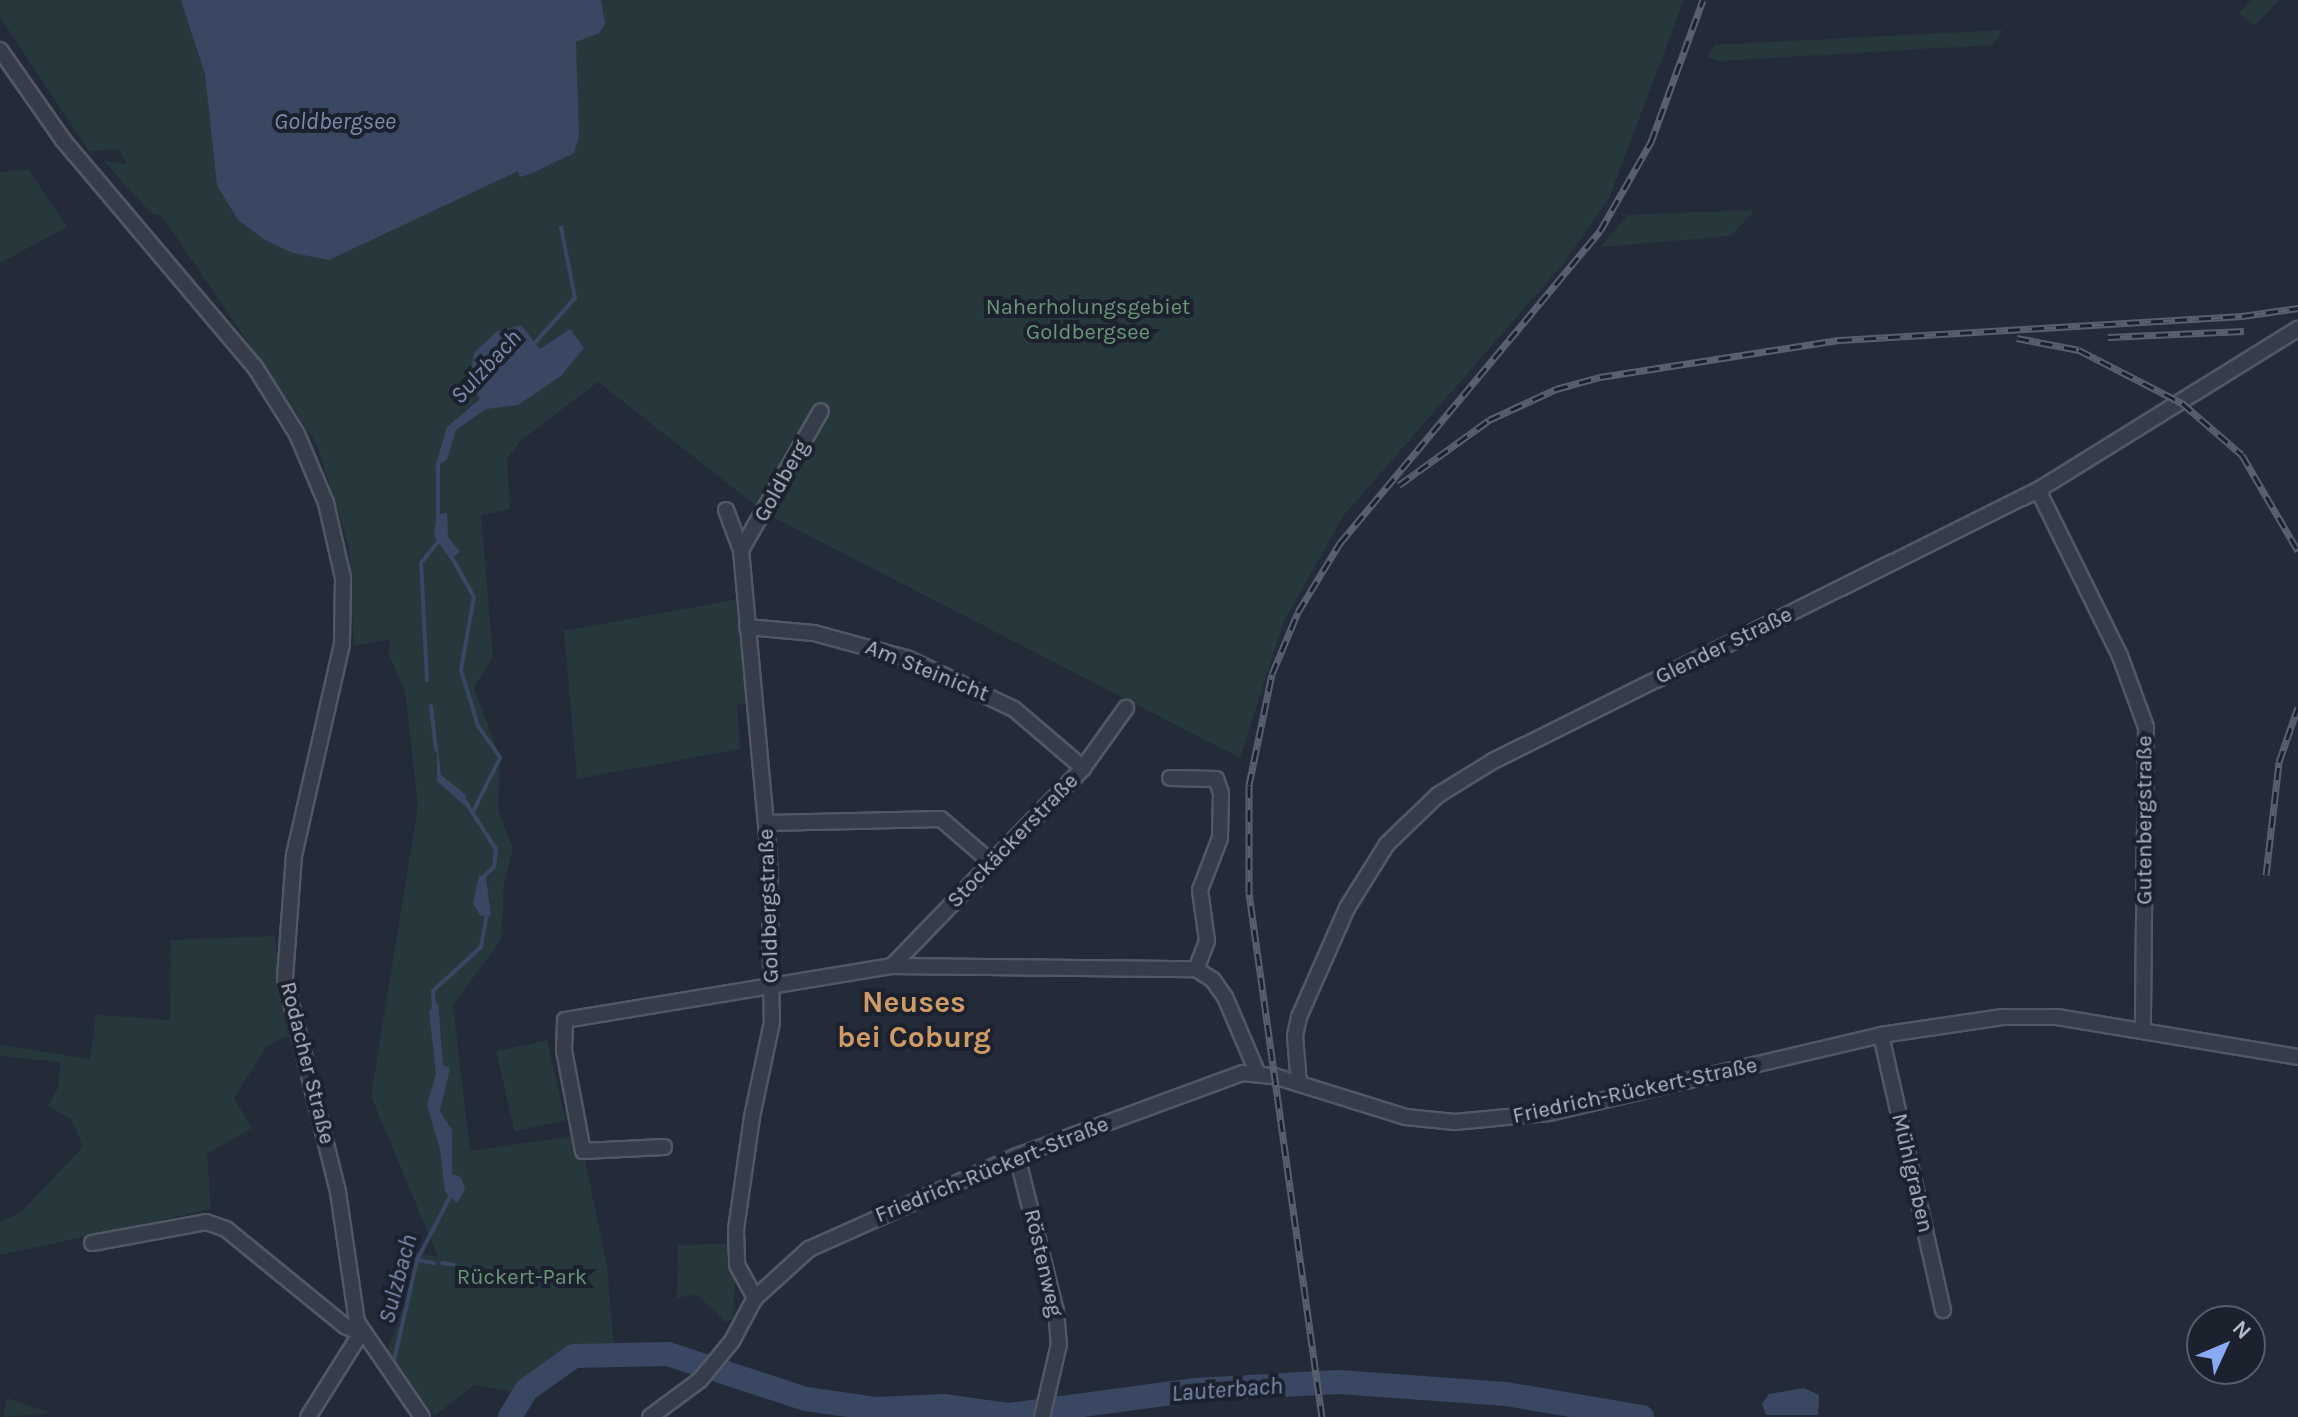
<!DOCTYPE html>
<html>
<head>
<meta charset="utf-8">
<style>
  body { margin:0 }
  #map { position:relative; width:2298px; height:1417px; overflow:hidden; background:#232b39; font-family:Karla,sans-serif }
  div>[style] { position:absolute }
  .green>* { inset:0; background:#26383b; transform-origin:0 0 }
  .water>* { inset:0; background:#394762 }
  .stream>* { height:4px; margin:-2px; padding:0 2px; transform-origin:2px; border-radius:2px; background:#394762 }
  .river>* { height:24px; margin:-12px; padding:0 12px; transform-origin:12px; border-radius:12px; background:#394762 }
  .roads { filter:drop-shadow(2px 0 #515864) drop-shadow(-2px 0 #515864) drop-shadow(0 2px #515864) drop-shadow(0 -2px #515864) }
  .minor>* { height:14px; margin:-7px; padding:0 7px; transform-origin:7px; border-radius:7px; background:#363d4a }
  .rail>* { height:7px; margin-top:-3.5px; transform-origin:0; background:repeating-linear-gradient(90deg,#1b222e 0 12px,#586070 0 24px); box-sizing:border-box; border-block:2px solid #586070 }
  span { translate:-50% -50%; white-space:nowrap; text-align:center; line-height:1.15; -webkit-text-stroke:8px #1b222e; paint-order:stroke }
  .park-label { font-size:22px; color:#699677 }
  .street-label { font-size:22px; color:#b1b8c6 }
  .water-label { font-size:24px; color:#7a8cac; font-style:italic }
  .district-label { font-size:30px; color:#cf9a63; font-weight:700 }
  .north { position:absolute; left:2186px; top:1305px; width:80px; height:80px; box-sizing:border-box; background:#1b222e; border:2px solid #575e6b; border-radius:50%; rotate:46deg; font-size:22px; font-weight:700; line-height:32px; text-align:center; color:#b1b8c6 }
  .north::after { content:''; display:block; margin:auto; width:28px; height:36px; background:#88aaf3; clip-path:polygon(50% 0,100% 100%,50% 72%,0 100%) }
</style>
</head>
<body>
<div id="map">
  <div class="green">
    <i style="clip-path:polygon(0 0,1684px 0,1609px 198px,1562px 265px,1344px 515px,1284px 621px,1240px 758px,767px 514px,598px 382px,519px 442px,507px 459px,510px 509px,481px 515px,493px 657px,474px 688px,500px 758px,498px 810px,513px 848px,504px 883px,501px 940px,453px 1005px,470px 1151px,574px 1136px,583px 1151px,607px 1266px,614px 1350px,567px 1352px,518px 1392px,474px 1385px,434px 1416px,387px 1352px,414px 1280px,415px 1252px,438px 1257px,371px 1096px,418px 806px,405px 691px,389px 655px,390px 639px,354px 646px,349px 547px,317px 444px,162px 216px,151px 213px,104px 161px,127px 164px,119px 149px,89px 151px,0 17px)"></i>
    <i style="clip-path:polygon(2253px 0,2279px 0,2254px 26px,2239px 13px)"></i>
    <i style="clip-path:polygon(2003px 30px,1992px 45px,1717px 61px,1707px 56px,1715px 45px)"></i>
    <i style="clip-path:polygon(28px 169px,67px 227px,0 263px,0 172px)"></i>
    <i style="clip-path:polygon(1755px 210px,1731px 236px,1600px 247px,1628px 215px)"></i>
    <i style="clip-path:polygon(739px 599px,746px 703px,737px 705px,740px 749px,577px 779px,564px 631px)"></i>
    <i style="clip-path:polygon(275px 936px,278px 989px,288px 1036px,267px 1046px,234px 1098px,252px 1128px,207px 1154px,211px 1209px,0 1255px,0 1222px,20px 1213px,83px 1147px,71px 1119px,48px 1106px,58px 1088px,60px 1062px,0 1056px,0 1045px,90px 1059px,96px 1015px,170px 1020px,171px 940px)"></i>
    <i style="left:547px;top:1040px;width:82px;height:52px;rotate:77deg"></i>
    <i style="clip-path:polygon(731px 1244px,735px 1283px,733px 1318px,726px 1322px,696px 1294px,677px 1298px,678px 1245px)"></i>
    <i style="clip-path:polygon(7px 1398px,51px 1413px,3px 1417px)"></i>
  </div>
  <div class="water">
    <i style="clip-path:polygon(181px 0,601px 0,605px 24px,599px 33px,576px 42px,579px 136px,574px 153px,533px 173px,520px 177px,518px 171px,329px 260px,293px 253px,265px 240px,238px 220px,217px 185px,205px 74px)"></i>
    <i style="clip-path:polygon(521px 325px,540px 349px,570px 329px,584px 348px,561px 376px,518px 405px,486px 409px,456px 430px,447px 460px,435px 467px,447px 427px,480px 399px,470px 382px,474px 353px,496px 332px)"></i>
    <i style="clip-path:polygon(447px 513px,448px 537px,460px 552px,450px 559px,434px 536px,437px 514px)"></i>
    <i style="clip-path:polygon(437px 742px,441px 775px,466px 795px,464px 805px,437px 781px)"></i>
    <i style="clip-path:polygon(479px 875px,486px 878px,491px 915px,481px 916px,473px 904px)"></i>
    <i style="clip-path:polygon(438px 1002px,443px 1065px,450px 1068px,440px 1111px,452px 1130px,452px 1174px,461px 1177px,465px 1189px,457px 1203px,445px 1192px,440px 1149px,427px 1105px,436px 1074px,429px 1011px)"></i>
    <i style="clip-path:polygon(1804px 1388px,1819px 1395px,1818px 1415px,1766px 1415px,1762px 1404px,1769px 1394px)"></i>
  </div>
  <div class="stream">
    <i style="left:532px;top:346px;width:64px;rotate:-48.1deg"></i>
    <i style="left:575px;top:298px;width:72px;rotate:-101.2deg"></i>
    <i style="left:438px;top:518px;width:55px;rotate:-90deg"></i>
    <i style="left:451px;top:556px;width:47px;rotate:60.7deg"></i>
    <i style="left:474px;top:597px;width:74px;rotate:100.1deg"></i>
    <i style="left:461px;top:670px;width:59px;rotate:73.1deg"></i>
    <i style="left:478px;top:726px;width:39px;rotate:55deg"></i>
    <i style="left:500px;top:758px;width:58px;rotate:116.6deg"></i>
    <i style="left:427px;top:680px;width:117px;rotate:-92.9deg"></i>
    <i style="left:421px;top:563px;width:27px;rotate:-51deg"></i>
    <i style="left:431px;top:706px;width:44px;rotate:83.5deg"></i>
    <i style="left:461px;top:795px;width:64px;rotate:57.1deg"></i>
    <i style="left:496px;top:849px;width:18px;rotate:96deg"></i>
    <i style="left:494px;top:867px;width:19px;rotate:137deg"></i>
    <i style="left:434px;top:1010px;width:19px;rotate:-93deg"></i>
    <i style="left:433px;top:991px;width:65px;rotate:-42.5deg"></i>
    <i style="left:481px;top:947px;width:35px;rotate:-80deg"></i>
    <i style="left:417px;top:1260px;width:17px;rotate:10deg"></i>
    <i style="left:442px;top:1263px;width:12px;rotate:9deg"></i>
    <i style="left:393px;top:1365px;width:108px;rotate:-77.1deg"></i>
    <i style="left:417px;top:1260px;width:73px;rotate:-62.4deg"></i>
  </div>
  <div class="river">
    <i style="left:510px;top:1417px;width:31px;rotate:-59deg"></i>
    <i style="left:526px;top:1390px;width:59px;rotate:-35.3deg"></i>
    <i style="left:574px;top:1356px;width:94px;rotate:-1.2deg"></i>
    <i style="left:668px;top:1354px;width:145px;rotate:18.1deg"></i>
    <i style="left:806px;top:1399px;width:70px;rotate:8.2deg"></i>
    <i style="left:875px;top:1409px;width:69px;rotate:-2.5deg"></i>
    <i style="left:944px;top:1406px;width:66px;rotate:7.9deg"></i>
    <i style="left:1009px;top:1415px;width:188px;rotate:-7.7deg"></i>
    <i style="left:1195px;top:1390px;width:144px;rotate:-3.2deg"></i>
    <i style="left:1339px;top:1382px;width:167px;rotate:4.1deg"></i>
    <i style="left:1506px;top:1394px;width:138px;rotate:9.6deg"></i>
  </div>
  <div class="roads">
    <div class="minor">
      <i style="left:0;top:50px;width:110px;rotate:55deg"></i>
      <i style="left:63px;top:140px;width:297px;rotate:49.8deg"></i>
      <i style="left:255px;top:367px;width:79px;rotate:57.9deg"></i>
      <i style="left:297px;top:434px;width:75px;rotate:67.2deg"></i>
      <i style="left:326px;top:503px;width:77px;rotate:77.2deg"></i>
      <i style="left:343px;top:578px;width:66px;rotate:90.9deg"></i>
      <i style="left:342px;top:644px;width:216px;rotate:102.8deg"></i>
      <i style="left:294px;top:855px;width:124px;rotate:94.2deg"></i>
      <i style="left:285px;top:979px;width:219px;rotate:76deg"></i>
      <i style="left:338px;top:1192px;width:131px;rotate:81.7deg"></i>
      <i style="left:357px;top:1322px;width:115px;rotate:55.6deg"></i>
      <i style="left:2038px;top:490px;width:185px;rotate:63.7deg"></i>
      <i style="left:2120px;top:656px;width:76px;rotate:69.9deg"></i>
      <i style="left:2146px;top:727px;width:304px;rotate:90.6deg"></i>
      <i style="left:726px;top:510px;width:43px;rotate:69.4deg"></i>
      <i style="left:741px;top:550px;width:307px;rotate:84.8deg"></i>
      <i style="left:769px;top:856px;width:166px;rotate:89deg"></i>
      <i style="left:772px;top:1022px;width:97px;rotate:101.9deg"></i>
      <i style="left:752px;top:1117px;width:114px;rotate:98.1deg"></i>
      <i style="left:736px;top:1230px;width:35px;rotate:88deg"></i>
      <i style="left:737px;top:1265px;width:38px;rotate:61deg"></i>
      <i style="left:741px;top:550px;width:160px;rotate:-60.1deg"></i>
      <i style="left:747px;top:627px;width:67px;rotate:5.1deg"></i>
      <i style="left:814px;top:633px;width:98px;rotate:15.3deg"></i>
      <i style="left:909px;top:659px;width:116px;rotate:25.5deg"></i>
      <i style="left:1014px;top:709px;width:91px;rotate:40.5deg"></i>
      <i style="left:1170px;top:778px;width:46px;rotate:1.2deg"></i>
      <i style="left:1216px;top:779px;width:15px;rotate:70deg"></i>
      <i style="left:1221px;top:793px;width:45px;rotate:91.3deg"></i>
      <i style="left:1220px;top:838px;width:56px;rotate:111deg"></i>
      <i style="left:1200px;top:890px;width:51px;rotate:82.2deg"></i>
      <i style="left:1207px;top:941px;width:30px;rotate:111deg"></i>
      <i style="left:767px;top:823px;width:174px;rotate:-1.3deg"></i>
      <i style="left:941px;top:819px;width:67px;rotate:40.8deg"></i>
      <i style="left:892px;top:966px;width:275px;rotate:-46deg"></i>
      <i style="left:1083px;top:768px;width:74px;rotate:-54.4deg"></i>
      <i style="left:1881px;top:1035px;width:282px;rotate:77.3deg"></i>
      <i style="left:1299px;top:1084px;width:48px;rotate:-94.8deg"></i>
      <i style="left:1295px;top:1036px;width:19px;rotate:-78deg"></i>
      <i style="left:1299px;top:1017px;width:119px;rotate:-66.2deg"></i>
      <i style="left:1347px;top:908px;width:75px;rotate:-58deg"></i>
      <i style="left:1387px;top:844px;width:71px;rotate:-43.9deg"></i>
      <i style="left:1438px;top:795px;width:65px;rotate:-31.7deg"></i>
      <i style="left:1493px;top:761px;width:609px;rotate:-26.44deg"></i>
      <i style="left:2038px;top:490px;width:306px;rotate:-31.8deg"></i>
      <i style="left:664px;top:1147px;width:81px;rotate:177.2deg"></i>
      <i style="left:583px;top:1151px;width:103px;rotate:-100.7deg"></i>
      <i style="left:564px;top:1050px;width:30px;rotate:-88deg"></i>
      <i style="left:565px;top:1020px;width:331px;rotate:-9.4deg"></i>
      <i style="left:892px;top:966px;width:304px;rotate:0.6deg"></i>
      <i style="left:1196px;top:969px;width:20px;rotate:33deg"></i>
      <i style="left:1213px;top:980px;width:21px;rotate:55deg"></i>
      <i style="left:1225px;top:997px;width:82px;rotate:66.9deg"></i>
      <i style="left:1017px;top:1156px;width:160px;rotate:75.9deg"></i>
      <i style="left:1056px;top:1311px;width:33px;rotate:85deg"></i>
      <i style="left:1059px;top:1344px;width:75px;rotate:103.1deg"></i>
      <i style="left:92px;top:1243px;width:116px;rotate:-10.4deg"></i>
      <i style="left:206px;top:1222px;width:21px;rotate:19deg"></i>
      <i style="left:226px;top:1229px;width:154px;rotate:39.2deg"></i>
      <i style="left:345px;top:1326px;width:17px;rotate:24deg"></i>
      <i style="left:361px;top:1333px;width:99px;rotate:122.2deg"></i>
      <i style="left:650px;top:1417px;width:62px;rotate:-36.5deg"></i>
      <i style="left:700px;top:1380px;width:50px;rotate:-50.6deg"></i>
      <i style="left:732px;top:1341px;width:49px;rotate:-61.9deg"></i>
      <i style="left:755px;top:1298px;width:73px;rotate:-42.2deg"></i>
      <i style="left:809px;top:1249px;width:228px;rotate:-24.1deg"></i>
      <i style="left:1017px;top:1156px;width:241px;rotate:-20.2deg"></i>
      <i style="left:1243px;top:1073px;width:31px;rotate:6deg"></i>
      <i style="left:1274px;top:1076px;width:138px;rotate:17.3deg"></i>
      <i style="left:1406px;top:1117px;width:49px;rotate:5.8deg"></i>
      <i style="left:1455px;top:1122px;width:94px;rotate:-5.5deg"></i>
      <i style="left:1549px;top:1113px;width:341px;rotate:-13.2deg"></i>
      <i style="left:1881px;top:1035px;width:123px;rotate:-8.4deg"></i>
      <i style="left:2003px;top:1017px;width:54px"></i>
      <i style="left:2057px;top:1017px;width:244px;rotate:9.4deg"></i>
    </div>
  </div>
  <div class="rail">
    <i style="left:2108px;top:337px;width:136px;rotate:-2.5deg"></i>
    <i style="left:2017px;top:338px;width:63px;rotate:11deg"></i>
    <i style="left:2079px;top:350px;width:116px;rotate:27.2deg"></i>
    <i style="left:2182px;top:403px;width:79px;rotate:40.9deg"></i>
    <i style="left:2242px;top:455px;width:111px;rotate:59.7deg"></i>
    <i style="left:1399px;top:485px;width:111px;rotate:-35.8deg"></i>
    <i style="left:1489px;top:420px;width:74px;rotate:-24.8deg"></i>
    <i style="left:1556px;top:389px;width:46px;rotate:-15.3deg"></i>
    <i style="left:1600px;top:377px;width:243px;rotate:-8.8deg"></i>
    <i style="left:1840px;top:340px;width:403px;rotate:-3.4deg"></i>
    <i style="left:2242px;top:316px;width:57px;rotate:-8.1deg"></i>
    <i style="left:2266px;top:875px;width:114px;rotate:-83.4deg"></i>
    <i style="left:2279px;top:762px;width:58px;rotate:-70.9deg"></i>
    <i style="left:1322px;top:1417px;width:529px;rotate:-97.93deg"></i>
    <i style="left:1249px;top:893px;width:108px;rotate:-90deg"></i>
    <i style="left:1249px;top:785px;width:113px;rotate:-78.3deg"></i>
    <i style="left:1272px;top:674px;width:67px;rotate:-67.2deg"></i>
    <i style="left:1298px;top:612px;width:81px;rotate:-58.7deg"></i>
    <i style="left:1340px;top:543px;width:406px;rotate:-50.2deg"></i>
    <i style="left:1600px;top:231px;width:103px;rotate:-60.2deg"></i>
    <i style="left:1651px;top:142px;width:151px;rotate:-69.9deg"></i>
  </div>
  <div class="park-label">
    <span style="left:1088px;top:320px">Naherholungsgebiet<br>Goldbergsee</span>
    <span style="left:522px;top:1278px">Rückert-Park</span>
  </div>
  <div class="street-label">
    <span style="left:782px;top:481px;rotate:-61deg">Goldberg</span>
    <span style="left:1724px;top:646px;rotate:-26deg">Glender Straße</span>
    <span style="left:927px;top:671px;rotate:22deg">Am Steinicht</span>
    <span style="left:2145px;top:820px;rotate:-90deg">Gutenbergstraße</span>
    <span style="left:1013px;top:841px;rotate:-46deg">Stockäckerstraße</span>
    <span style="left:769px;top:906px;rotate:-92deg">Goldbergstraße</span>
    <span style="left:307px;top:1063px;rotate:76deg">Rodacher Straße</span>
    <span style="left:1635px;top:1091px;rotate:-12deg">Friedrich-Rückert-Straße</span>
    <span style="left:992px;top:1170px;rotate:-22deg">Friedrich-Rückert-Straße</span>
    <span style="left:1912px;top:1173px;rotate:77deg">Mühlgraben</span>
    <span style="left:1043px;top:1263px;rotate:77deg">Röstenweg</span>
  </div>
  <div class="water-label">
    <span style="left:335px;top:122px">Goldbergsee</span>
    <span style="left:486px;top:367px;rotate:-47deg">Sulzbach</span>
    <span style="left:398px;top:1279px;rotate:-75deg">Sulzbach</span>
    <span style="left:1227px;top:1390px;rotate:-4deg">Lauterbach</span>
  </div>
  <div class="district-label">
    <span style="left:914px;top:1019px">Neuses<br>bei Coburg</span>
  </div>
  <div class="north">N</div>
</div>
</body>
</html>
